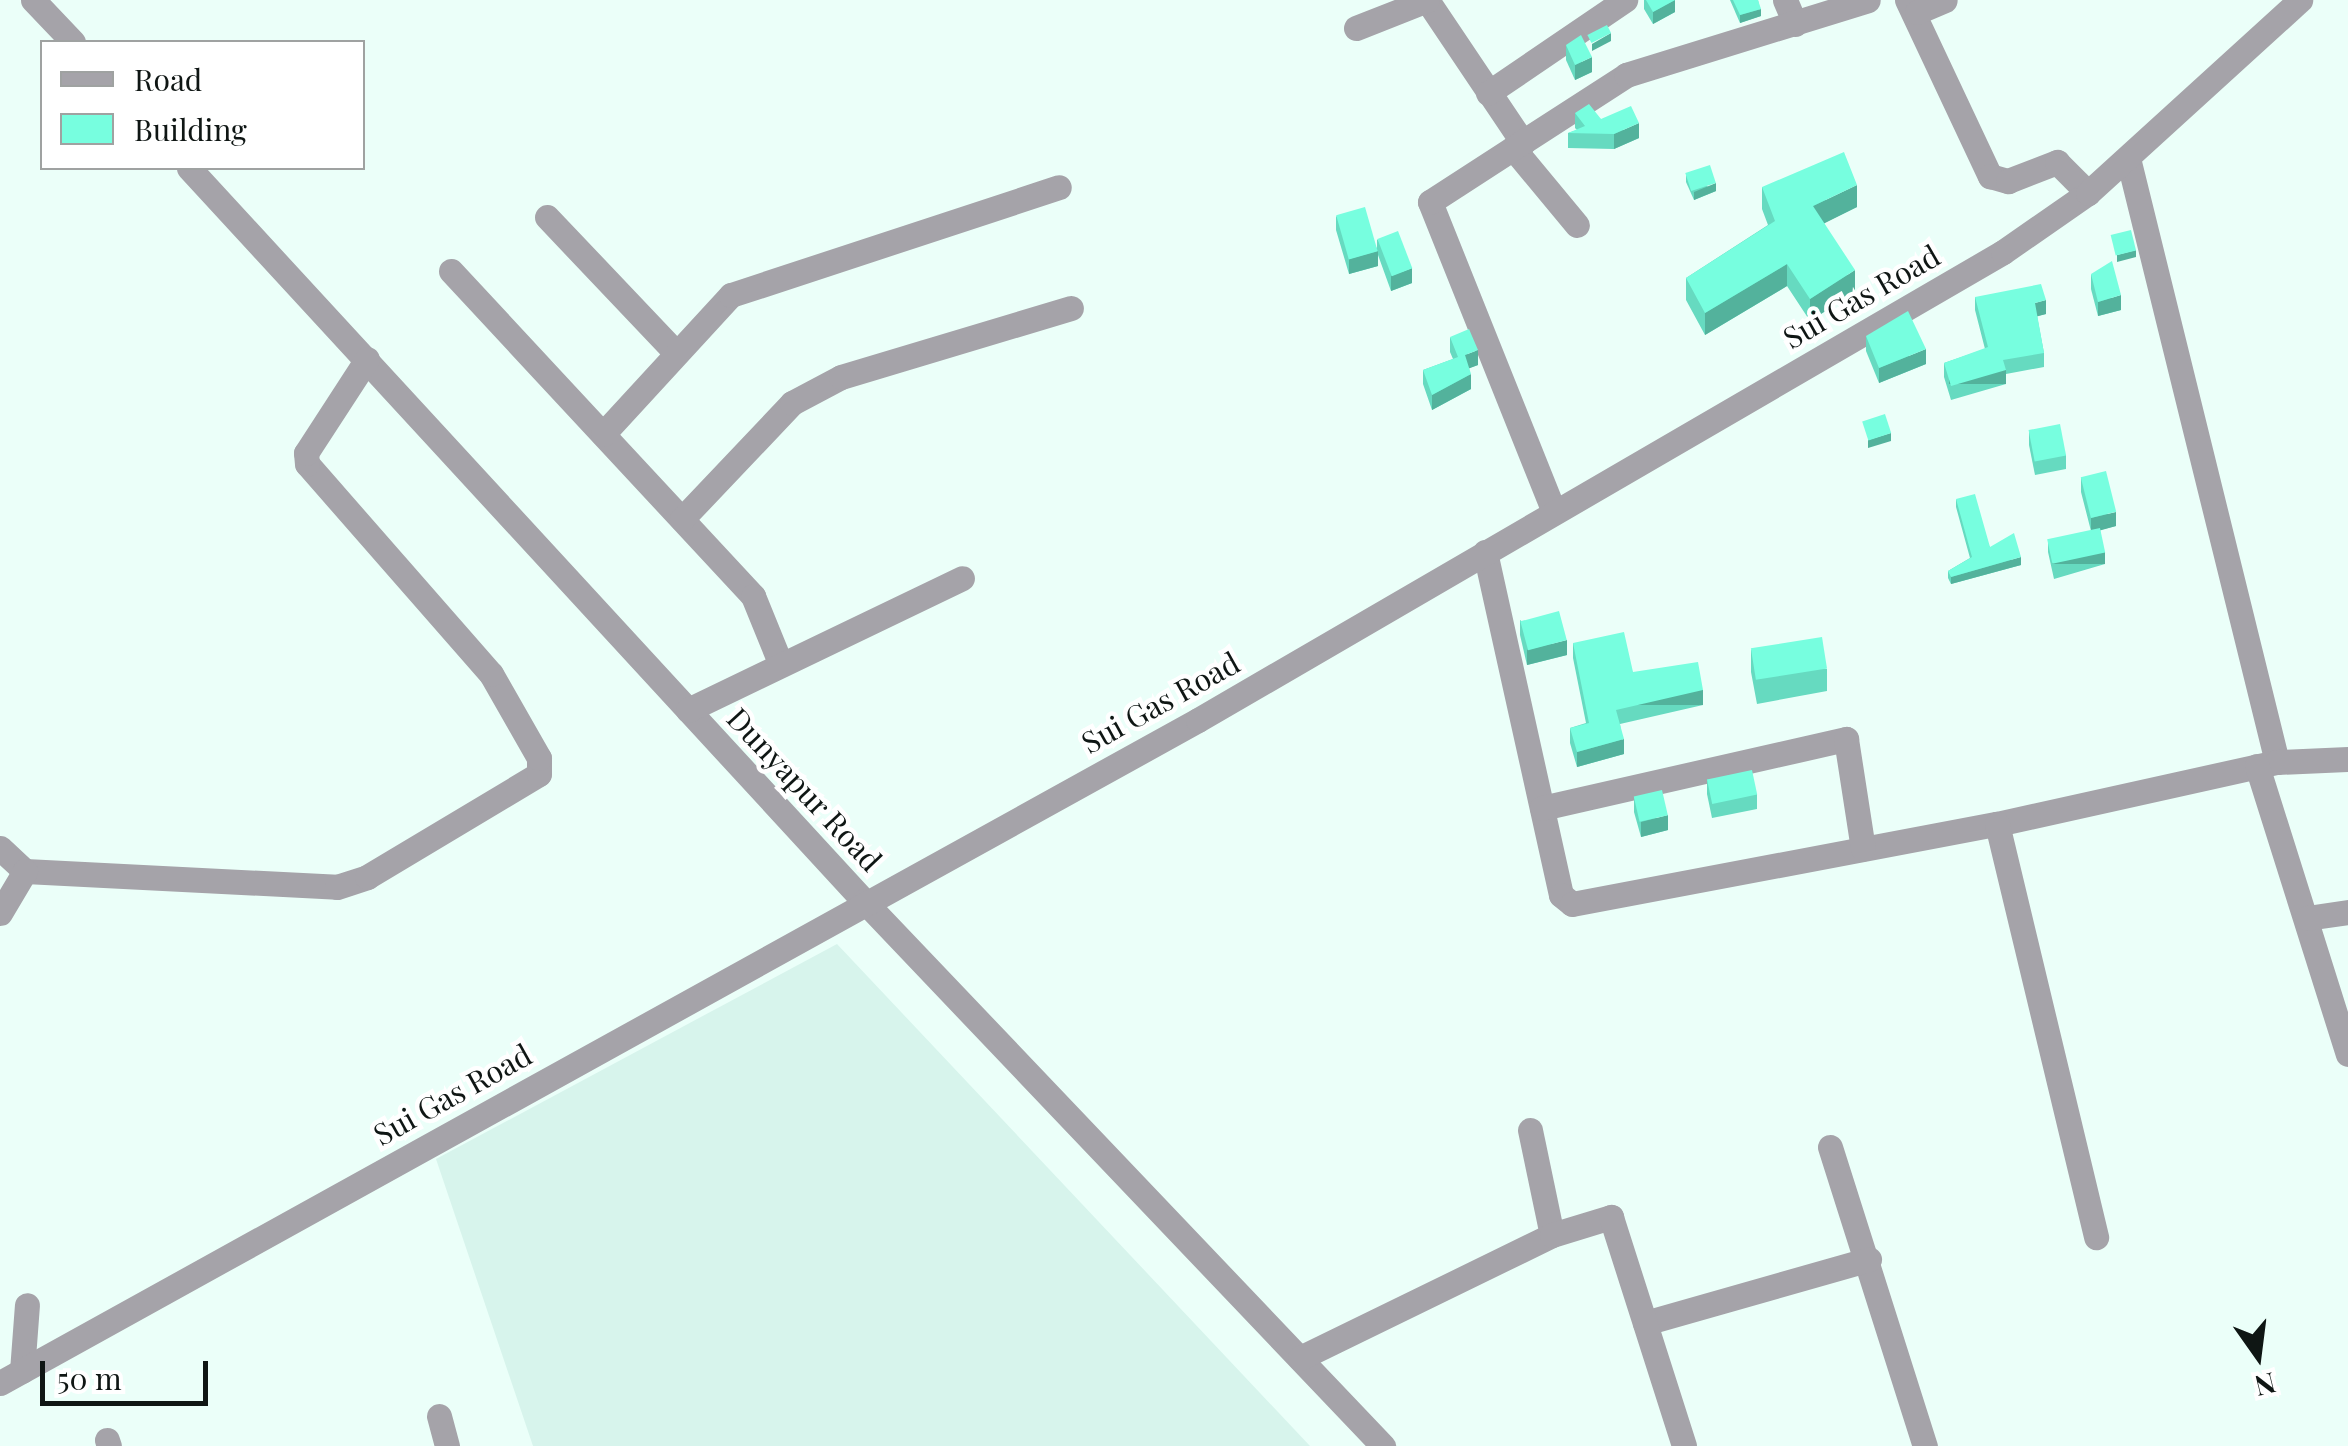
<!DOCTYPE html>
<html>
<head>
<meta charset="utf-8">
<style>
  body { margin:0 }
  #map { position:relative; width:2348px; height:1446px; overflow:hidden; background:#ebfff9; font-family:"Playfair Display",serif }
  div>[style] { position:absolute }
  .built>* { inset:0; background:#d7f4ec }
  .minor>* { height:25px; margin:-12.5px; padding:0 12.5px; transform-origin:12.5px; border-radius:12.5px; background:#a5a3a9 }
  .wall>* { inset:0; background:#66dac0 }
  .shaded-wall>* { inset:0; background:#53b29c; transform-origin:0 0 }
  .building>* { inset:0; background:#77fedf; transform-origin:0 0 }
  span { translate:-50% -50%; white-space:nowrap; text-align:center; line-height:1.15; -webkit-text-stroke:9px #fff; paint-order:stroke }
  .street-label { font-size:30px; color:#0f1614 }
  .legend { position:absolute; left:40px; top:40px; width:325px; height:130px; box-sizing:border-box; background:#fff; border:2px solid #9fa2a1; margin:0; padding:12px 18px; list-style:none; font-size:30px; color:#0f1614 }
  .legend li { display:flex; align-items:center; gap:20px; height:50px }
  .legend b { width:50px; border:2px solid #9fa2a1 }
  .north { position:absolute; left:2208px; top:1306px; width:100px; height:100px; -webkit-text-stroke:8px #fff; paint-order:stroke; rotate:166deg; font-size:28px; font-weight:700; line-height:40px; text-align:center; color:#0f1614 }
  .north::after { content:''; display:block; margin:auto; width:35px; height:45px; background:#0f1614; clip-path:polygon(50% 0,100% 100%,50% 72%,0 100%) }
  .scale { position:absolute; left:40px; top:1361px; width:168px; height:45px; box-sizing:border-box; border:5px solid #0f1614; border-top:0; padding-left:12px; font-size:30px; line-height:35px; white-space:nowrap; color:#0f1614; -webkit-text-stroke:8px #fff; paint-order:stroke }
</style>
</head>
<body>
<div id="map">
  <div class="built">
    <i style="clip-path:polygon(837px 944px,1310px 1446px,533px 1446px,436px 1159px)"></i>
  </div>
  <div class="minor">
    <i style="left:33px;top:0;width:58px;rotate:46.4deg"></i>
    <i style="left:1427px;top:0;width:172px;rotate:56.1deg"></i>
    <i style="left:1785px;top:0;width:26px;rotate:67deg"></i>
    <i style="left:1907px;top:0;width:195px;rotate:64.8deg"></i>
    <i style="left:1990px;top:176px;width:19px;rotate:16deg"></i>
    <i style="left:2008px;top:181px;width:53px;rotate:-21.2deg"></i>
    <i style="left:2057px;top:162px;width:44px;rotate:45deg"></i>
    <i style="left:1917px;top:12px;width:30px;rotate:-23deg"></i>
    <i style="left:1356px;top:28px;width:76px;rotate:-21.5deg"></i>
    <i style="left:1488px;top:93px;width:166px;rotate:-34.2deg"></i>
    <i style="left:1513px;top:148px;width:100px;rotate:50.3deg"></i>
    <i style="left:2128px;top:158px;width:622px;rotate:76.14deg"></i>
    <i style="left:189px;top:168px;width:996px;rotate:47.36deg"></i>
    <i style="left:864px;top:901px;width:753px;rotate:46.4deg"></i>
    <i style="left:547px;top:217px;width:186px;rotate:46.5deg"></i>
    <i style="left:451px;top:271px;width:444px;rotate:47.1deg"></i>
    <i style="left:753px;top:596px;width:74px;rotate:67.9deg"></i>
    <i style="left:603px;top:434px;width:189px;rotate:-47.4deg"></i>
    <i style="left:731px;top:295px;width:345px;rotate:-18.2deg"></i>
    <i style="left:1554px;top:512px;width:334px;rotate:-111.8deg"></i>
    <i style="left:1430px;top:202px;width:234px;rotate:-32.9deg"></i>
    <i style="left:1626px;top:75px;width:253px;rotate:-17.2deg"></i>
    <i style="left:682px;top:519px;width:160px;rotate:-46.5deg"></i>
    <i style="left:792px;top:403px;width:55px;rotate:-28deg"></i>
    <i style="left:841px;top:377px;width:240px;rotate:-16.7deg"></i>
    <i style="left:1485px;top:552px;width:351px;rotate:77.5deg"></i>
    <i style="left:1561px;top:895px;width:14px;rotate:39deg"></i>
    <i style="left:1572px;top:904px;width:432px;rotate:-10.7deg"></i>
    <i style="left:1997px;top:824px;width:287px;rotate:-12.5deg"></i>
    <i style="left:2277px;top:762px;width:71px;rotate:-2.4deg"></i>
    <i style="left:688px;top:710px;width:304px;rotate:-25.7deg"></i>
    <i style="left:2257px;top:766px;width:302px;rotate:72.5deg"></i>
    <i style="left:1542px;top:808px;width:312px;rotate:-12.8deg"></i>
    <i style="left:1846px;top:739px;width:111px;rotate:81.2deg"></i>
    <i style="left:1997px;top:824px;width:425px;rotate:76.5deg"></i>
    <i style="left:0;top:848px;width:34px;rotate:43deg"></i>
    <i style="left:25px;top:871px;width:312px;rotate:2.9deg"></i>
    <i style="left:337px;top:887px;width:32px;rotate:-18deg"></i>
    <i style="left:367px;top:877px;width:200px;rotate:-30.9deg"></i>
    <i style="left:539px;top:774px;width:16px;rotate:-90deg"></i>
    <i style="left:539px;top:758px;width:97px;rotate:-119.7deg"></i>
    <i style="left:491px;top:674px;width:279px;rotate:-131.2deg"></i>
    <i style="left:307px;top:464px;width:11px;rotate:-95deg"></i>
    <i style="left:306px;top:453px;width:112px;rotate:-57deg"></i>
    <i style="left:0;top:913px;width:49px;rotate:-59.2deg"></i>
    <i style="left:2307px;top:918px;width:41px;rotate:-8.3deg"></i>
    <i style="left:1530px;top:1130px;width:107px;rotate:78.2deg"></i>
    <i style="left:1830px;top:1147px;width:314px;rotate:72.4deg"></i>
    <i style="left:1645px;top:1323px;width:233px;rotate:-15.9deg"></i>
    <i style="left:1300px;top:1358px;width:280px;rotate:-26deg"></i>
    <i style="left:1552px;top:1235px;width:62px;rotate:-17deg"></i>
    <i style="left:1611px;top:1217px;width:240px;rotate:72.3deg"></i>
    <i style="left:22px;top:1371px;width:66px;rotate:-85.7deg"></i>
    <i style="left:0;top:1383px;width:1369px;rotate:-28.96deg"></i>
    <i style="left:1198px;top:720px;width:931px;rotate:-30.17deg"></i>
    <i style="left:2003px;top:252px;width:103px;rotate:-34.8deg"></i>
    <i style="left:2088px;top:193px;width:287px;rotate:-42.3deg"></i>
    <i style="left:439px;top:1416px;width:31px;rotate:75deg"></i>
    <i style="left:107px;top:1440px;width:6px;rotate:72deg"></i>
  </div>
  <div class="wall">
    <i style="clip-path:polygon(1644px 0,1675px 0,1675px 12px,1653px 24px,1644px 9px)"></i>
    <i style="clip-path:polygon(1730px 0,1758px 0,1761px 16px,1740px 23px)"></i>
    <i style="clip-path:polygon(1566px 45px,1592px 72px,1575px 80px,1566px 60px)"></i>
    <i style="clip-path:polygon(1575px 113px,1601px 119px,1639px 138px,1614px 149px,1568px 148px,1568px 133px,1577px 130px,1575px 128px)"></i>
    <i style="clip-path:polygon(1686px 175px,1716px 191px,1694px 200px,1686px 182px)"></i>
    <i style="clip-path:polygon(1762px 187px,1857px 207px,1824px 223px,1855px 292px,1810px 321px,1787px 286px,1705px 335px,1686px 300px,1686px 278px,1768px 225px,1762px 209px)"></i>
    <i style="clip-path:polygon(1336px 216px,1377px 248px,1377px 239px,1412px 283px,1391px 291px,1378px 255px,1378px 266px,1349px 274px,1336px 230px)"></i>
    <i style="clip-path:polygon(2091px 274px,2121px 310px,2098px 316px,2091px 289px)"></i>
    <i style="clip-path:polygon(1975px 297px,2046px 314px,2037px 316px,2044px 353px,2044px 367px,2006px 374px,2006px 384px,1951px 400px,1944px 377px,1944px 363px,1985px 349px,1975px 310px)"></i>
    <i style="clip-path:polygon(1866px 336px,1926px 364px,1879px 383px,1866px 351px)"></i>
    <i style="clip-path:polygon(1450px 337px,1478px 365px,1469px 368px,1471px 389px,1432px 410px,1423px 384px,1423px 370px,1453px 359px,1450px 352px)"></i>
    <i style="clip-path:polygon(2029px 430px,2066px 455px,2066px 469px,2035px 475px,2029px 445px)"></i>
    <i style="clip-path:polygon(2081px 477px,2116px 526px,2100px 530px,2105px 564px,2054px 579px,2048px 552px,2048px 541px,2091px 531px,2081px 492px)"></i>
    <i style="clip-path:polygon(1956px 499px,1990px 547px,2021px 565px,1951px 584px,1948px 578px,1948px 571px,1970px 558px,1956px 507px)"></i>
    <i style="clip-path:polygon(1520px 620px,1567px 655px,1527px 665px,1520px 635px)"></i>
    <i style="clip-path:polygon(1573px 643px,1633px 672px,1703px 705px,1620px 724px,1624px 754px,1577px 767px,1570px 743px,1570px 728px,1586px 723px,1573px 658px)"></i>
    <i style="clip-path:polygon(1751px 650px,1827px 669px,1827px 691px,1757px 704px,1751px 672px)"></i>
    <i style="clip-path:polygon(1707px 779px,1757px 794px,1757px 809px,1712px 818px,1707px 794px)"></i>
    <i style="clip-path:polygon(1634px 797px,1668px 830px,1641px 837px,1634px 812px)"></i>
  </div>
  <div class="shaded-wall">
    <i style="clip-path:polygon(1675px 0,1675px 12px,1653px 24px,1653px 12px)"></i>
    <i style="clip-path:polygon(1761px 9px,1761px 16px,1740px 23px,1740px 15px)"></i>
    <i style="clip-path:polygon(1611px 33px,1611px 41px,1592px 51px,1592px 44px)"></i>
    <i style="clip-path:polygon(1592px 57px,1592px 72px,1575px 80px,1575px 65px)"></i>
    <i style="clip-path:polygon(1639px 123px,1639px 138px,1614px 149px,1614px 134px)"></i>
    <i style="clip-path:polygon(1716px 183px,1716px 191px,1694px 200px,1694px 192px)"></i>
    <i style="clip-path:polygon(1857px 185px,1857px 207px,1813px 229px,1813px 206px)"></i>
    <i style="clip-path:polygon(2136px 250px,2136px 257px,2117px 262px,2117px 255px)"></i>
    <i style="clip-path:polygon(1378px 251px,1378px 266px,1349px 274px,1349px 259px)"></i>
    <i style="clip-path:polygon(1787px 264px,1787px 286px,1705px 335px,1705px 313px)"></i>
    <i style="clip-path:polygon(1412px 268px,1412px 283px,1391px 291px,1391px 276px)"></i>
    <i style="clip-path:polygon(1855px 270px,1855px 292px,1810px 321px,1810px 299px)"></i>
    <i style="clip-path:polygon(2121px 295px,2121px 310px,2098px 316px,2098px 302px)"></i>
    <i style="clip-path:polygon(2046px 300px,2046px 314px,2035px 317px,2035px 303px)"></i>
    <i style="clip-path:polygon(1926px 349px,1926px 364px,1879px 383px,1879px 368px)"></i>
    <i style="clip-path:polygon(1478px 350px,1478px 365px,1465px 370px,1465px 355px)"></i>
    <i style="left:2006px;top:370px;width:14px;height:57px;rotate:90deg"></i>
    <i style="clip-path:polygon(1471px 374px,1471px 389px,1432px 410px,1432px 395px)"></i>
    <i style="clip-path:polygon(1891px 433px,1891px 441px,1868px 448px,1868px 440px)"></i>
    <i style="clip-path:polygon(2116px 512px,2116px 526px,2091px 533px,2091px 518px)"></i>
    <i style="left:2105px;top:552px;width:12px;height:53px;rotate:90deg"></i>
    <i style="clip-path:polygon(2021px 557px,2021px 565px,1951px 584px,1951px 577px)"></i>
    <i style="clip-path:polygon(1567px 640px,1567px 655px,1527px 665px,1527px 650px)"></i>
    <i style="left:1703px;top:690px;width:15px;height:89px;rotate:90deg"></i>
    <i style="clip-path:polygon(1624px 739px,1624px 754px,1577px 767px,1577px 752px)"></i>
    <i style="clip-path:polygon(1668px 815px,1668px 830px,1641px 837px,1641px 822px)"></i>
  </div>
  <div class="building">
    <i style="clip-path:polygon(1646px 0,1675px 0,1653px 12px)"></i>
    <i style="clip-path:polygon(1733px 0,1758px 0,1761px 9px,1740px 15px)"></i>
    <i style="left:1607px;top:25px;width:9px;height:22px;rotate:63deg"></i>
    <i style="clip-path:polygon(1581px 35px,1592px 57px,1575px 65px,1566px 45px)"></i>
    <i style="clip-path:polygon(1589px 104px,1601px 119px,1631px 106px,1639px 123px,1614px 134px,1568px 133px,1585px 126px,1575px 113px)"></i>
    <i style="clip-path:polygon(1844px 152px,1857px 185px,1813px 206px,1855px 270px,1810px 299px,1787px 264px,1705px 313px,1686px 278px,1775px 221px,1762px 187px)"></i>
    <i style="left:1710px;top:165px;width:19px;height:26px;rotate:72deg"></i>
    <i style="left:1365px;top:207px;width:46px;height:30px;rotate:74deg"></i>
    <i style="left:2131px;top:230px;width:21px;height:21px;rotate:76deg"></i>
    <i style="left:1398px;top:231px;width:40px;height:22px;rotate:69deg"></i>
    <i style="clip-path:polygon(2112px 261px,2121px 295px,2098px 302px,2091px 274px)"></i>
    <i style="clip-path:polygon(2041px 284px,2046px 300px,2035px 303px,2044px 353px,2003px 360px,2006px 370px,1951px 386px,1944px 363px,1988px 347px,1975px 297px)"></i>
    <i style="clip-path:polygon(1908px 311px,1926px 349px,1879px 368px,1866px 336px)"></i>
    <i style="clip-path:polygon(1469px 329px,1478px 350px,1465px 355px,1471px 374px,1432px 395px,1423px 370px,1458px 357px,1450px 337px)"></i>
    <i style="left:1885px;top:414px;width:20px;height:24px;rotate:72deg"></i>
    <i style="left:2060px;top:424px;width:32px;height:32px;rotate:79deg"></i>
    <i style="left:2106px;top:471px;width:42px;height:26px;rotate:76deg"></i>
    <i style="clip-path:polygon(1975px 494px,1990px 547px,2014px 533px,2021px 557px,1951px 577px,1948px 571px,1972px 557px,1956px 499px)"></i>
    <i style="left:2100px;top:528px;width:25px;height:54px;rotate:78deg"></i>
    <i style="left:1559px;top:611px;width:30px;height:40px;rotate:75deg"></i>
    <i style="clip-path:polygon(1624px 632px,1633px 672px,1698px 662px,1703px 690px,1616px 710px,1624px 739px,1577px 752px,1570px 728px,1589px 723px,1573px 643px)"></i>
    <i style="left:1822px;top:637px;width:32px;height:72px;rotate:81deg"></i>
    <i style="left:1752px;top:770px;width:25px;height:46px;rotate:78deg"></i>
    <i style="left:1662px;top:790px;width:26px;height:29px;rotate:77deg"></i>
  </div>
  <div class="street-label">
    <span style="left:1861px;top:296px;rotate:-30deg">Sui Gas Road</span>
    <span style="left:1160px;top:702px;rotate:-29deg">Sui Gas Road</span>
    <span style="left:805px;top:789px;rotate:47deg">Dunyapur Road</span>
    <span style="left:452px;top:1094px;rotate:-29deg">Sui Gas Road</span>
  </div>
  <ul class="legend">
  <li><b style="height:12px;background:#a5a3a9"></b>Road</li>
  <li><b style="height:28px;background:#77fedf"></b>Building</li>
  </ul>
  <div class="north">N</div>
  <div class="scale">50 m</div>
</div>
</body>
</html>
